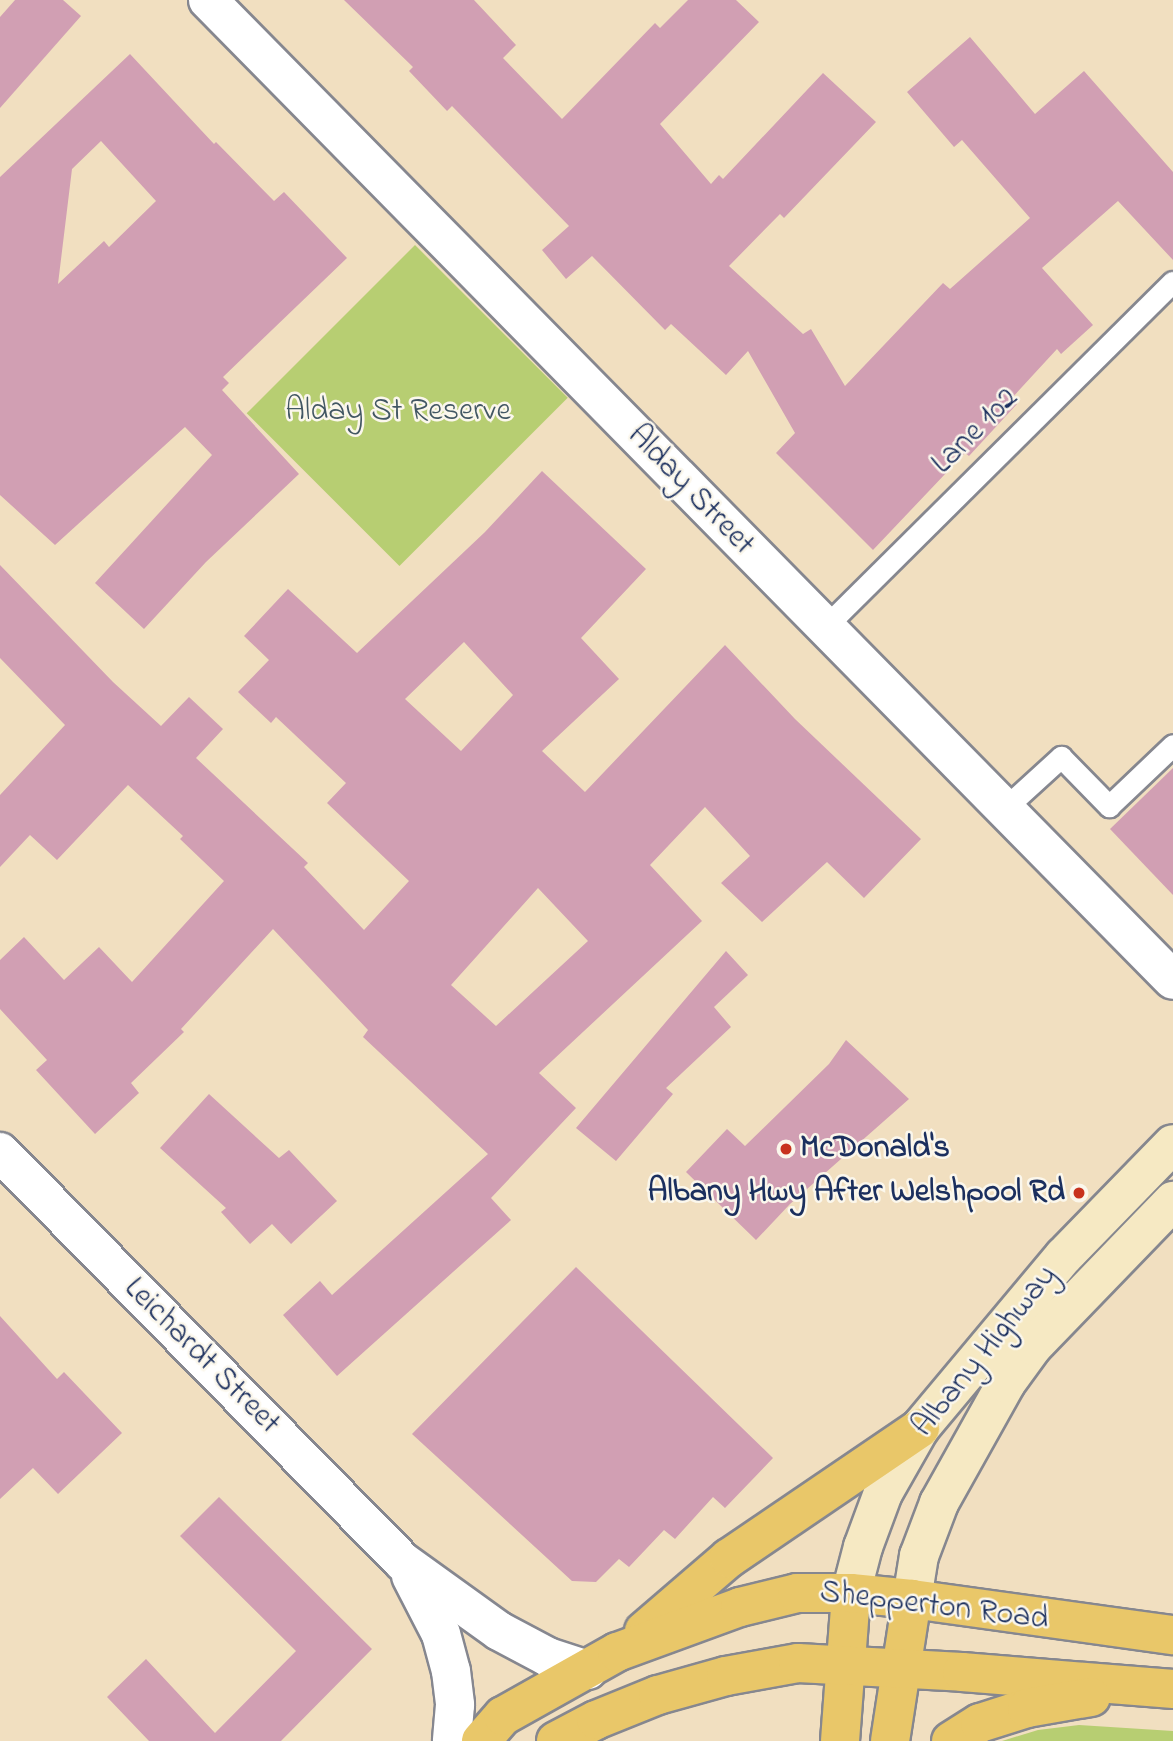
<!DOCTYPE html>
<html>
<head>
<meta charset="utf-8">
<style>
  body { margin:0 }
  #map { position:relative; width:1173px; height:1741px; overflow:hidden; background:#f1dfc0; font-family:"Indie Flower",sans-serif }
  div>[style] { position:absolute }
  .green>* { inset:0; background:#b7ce72; transform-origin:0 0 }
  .building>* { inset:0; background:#d19fb3 }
  .roads { filter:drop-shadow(2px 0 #86878f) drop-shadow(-2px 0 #86878f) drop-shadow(0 2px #86878f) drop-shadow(0 -2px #86878f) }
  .service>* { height:21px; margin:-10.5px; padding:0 10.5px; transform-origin:10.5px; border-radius:10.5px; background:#fff }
  .minor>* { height:38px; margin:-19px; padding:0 19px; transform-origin:19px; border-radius:19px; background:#fff }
  .secondary>* { height:38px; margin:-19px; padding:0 19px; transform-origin:19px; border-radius:19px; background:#f6e9c3 }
  .primary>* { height:38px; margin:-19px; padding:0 19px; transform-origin:19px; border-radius:19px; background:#e9c769 }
  .trunk>* { height:38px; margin:-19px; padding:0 19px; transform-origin:19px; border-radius:19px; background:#e9c769 }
  .dots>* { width:19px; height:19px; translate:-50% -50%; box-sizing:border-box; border:4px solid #fbf7ec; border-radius:50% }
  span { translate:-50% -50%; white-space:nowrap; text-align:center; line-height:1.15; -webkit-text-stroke:5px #fbf7ec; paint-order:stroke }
  .park-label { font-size:32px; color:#425763 }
  .street-label { font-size:32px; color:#1b2f5e }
  .poi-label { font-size:32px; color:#1b2f5e; font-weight:700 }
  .left { translate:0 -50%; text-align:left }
  .right { translate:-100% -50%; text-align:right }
</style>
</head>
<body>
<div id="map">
  <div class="green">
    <i style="left:415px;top:245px;width:216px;height:238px;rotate:45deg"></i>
    <i style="clip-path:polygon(1079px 1725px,1173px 1731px,1173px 1741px,1002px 1741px,1038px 1730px)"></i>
  </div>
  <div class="building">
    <i style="clip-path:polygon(15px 0,63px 0,81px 16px,0 108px,0 17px)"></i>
    <i style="clip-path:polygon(344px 0,474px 0,516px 45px,503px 58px,562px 119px,655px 23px,660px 28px,688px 0,736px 0,759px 22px,660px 124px,711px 184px,719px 175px,723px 179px,823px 73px,876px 122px,784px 218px,780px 214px,729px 266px,803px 334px,811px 329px,845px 386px,943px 283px,950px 289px,1030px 218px,962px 140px,954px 147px,907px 92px,970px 37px,1035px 114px,1084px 71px,1173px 172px,1173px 260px,1118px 201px,1042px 268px,1093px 325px,1061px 354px,1057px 349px,1011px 399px,1017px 404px,969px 456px,965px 453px,873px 550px,776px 453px,795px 433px,748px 351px,726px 375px,671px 324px,665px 330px,592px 256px,566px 279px,542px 250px,569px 226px,452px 106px,447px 111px,409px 71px,413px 67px)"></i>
    <i style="clip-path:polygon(evenodd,130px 54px,214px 144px,216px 142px,274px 201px,284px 192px,347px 258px,223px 377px,229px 383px,222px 390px,299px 474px,206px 562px,144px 629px,95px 583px,212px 455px,185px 427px,55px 545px,0 495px,0 177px,130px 54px,101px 141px,156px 201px,109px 247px,104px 241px,58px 284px,72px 169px,101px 141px)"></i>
    <i style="clip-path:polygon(evenodd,542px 471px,646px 569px,581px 638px,619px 679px,542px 751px,585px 792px,725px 645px,795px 719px,921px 839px,864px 898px,827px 862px,762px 922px,721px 883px,750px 856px,705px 807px,650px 865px,702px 921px,539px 1073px,576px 1108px,491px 1198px,511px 1220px,337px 1376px,283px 1315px,320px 1281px,332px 1295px,488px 1154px,363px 1037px,368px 1030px,273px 929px,181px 1029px,184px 1032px,131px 1083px,139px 1093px,95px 1134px,36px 1070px,47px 1060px,0 1009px,0 960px,24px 937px,64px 980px,99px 947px,132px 982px,224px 881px,180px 839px,183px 836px,128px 785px,57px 860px,30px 835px,0 867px,0 795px,65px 725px,0 658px,0 565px,113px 682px,161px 726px,189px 697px,223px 729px,196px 758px,308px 863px,304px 867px,364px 930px,409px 881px,327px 803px,346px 783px,276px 717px,271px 723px,238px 692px,269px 660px,244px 636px,288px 589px,357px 653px,485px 532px,542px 471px,464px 642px,513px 695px,461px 751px,405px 699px,464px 642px,542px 471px,538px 888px,588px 941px,496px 1026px,451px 985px,538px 888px)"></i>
    <i style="clip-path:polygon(1173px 768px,1173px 895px,1110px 829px)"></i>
    <i style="clip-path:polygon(726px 951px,748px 975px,714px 1007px,731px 1027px,666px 1088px,673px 1094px,616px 1161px,576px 1128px)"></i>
    <i style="clip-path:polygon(846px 1040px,909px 1099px,790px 1204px,756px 1240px,686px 1172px,727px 1129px,745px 1146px,829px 1064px)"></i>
    <i style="clip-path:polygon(209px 1094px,279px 1158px,289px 1150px,337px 1201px,291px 1244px,272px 1224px,250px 1244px,221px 1212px,226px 1208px,160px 1148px)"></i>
    <i style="clip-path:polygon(576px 1267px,773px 1458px,725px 1508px,713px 1497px,675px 1539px,664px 1530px,629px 1567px,619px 1559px,596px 1582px,572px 1581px,412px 1434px)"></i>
    <i style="clip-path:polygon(0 1316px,57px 1379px,64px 1372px,122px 1433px,58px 1494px,33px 1468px,0 1499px)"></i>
    <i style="clip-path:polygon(219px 1497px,372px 1649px,281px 1741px,149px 1741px,107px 1697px,146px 1659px,215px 1733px,296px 1651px,180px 1536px)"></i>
  </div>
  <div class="roads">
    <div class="service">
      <i style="left:824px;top:628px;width:491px;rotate:-44.8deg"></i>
      <i style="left:1005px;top:808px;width:76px;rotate:-42.3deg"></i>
      <i style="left:1061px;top:757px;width:69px;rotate:45.6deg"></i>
      <i style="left:1109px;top:806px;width:88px;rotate:-43.6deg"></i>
    </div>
    <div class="minor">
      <i style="left:208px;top:0;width:1375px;rotate:45.44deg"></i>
      <i style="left:0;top:1152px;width:575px;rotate:45.49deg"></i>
      <i style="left:403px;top:1562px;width:118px;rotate:35.7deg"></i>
      <i style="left:499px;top:1631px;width:55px;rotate:28deg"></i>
      <i style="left:548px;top:1657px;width:42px;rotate:18deg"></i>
      <i style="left:411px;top:1576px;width:65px;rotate:62.7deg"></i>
      <i style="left:441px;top:1634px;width:38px;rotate:75deg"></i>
      <i style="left:451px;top:1671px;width:34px;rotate:83deg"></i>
      <i style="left:455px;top:1705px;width:36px;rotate:95deg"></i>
    </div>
    <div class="secondary">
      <i style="left:851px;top:1593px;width:48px;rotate:-75.4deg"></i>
      <i style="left:863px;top:1547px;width:58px;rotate:-69.7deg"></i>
      <i style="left:883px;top:1493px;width:75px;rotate:-60.4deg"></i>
      <i style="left:920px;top:1428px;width:224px;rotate:-50.1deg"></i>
      <i style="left:1064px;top:1256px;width:156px;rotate:-45.8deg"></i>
      <i style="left:912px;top:1599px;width:44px;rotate:-80.8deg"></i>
      <i style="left:919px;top:1556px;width:57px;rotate:-69.3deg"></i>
      <i style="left:939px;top:1503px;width:137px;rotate:-60.8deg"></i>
      <i style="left:1006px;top:1383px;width:46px;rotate:-53.9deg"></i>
      <i style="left:1033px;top:1346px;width:202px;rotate:-46deg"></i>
    </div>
    <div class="primary">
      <i style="left:840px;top:1741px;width:148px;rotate:-85.7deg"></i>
      <i style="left:890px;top:1741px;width:144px;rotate:-81.2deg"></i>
    </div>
    <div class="trunk">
      <i style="left:644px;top:1631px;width:112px;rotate:-40.7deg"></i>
      <i style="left:729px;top:1558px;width:231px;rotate:-34.2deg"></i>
      <i style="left:481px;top:1741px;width:33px;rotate:-49deg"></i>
      <i style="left:503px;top:1716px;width:131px;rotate:-29.3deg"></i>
      <i style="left:617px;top:1652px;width:131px;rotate:-20.1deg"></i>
      <i style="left:740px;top:1607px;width:59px;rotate:-13.8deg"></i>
      <i style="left:797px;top:1593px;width:54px"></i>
      <i style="left:851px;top:1593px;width:61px;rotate:5.6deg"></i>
      <i style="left:912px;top:1599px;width:263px;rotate:7.9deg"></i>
      <i style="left:556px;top:1741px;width:45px;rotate:-27.7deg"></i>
      <i style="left:596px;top:1720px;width:67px;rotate:-22deg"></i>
      <i style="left:658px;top:1695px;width:71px;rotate:-15.6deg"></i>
      <i style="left:726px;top:1676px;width:73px;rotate:-10.2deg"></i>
      <i style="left:798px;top:1663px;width:164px;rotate:3.1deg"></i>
      <i style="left:962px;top:1672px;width:212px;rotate:4.6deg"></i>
      <i style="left:951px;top:1741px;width:34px;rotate:-32deg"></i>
      <i style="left:980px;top:1723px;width:49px;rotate:-17.7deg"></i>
      <i style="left:1027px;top:1708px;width:65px;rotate:-9.8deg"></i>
    </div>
  </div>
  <div class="dots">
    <i style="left:786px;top:1149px;background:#c8321e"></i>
    <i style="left:1079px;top:1193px;background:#c8321e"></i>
  </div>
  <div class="park-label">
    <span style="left:398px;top:412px">Alday St Reserve</span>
  </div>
  <div class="street-label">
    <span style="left:976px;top:432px;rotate:-45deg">Lane 102</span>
    <span style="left:690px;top:491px;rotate:46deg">Alday Street</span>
    <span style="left:986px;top:1352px;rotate:-51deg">Albany Highway</span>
    <span style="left:201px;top:1357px;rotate:45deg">Leichardt Street</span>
    <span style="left:934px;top:1607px;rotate:7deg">Shepperton Road</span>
  </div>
  <div class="poi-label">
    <span class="left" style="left:800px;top:1149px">McDonald's</span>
    <span class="right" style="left:1065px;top:1193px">Albany Hwy After Welshpool Rd</span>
  </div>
</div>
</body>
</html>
